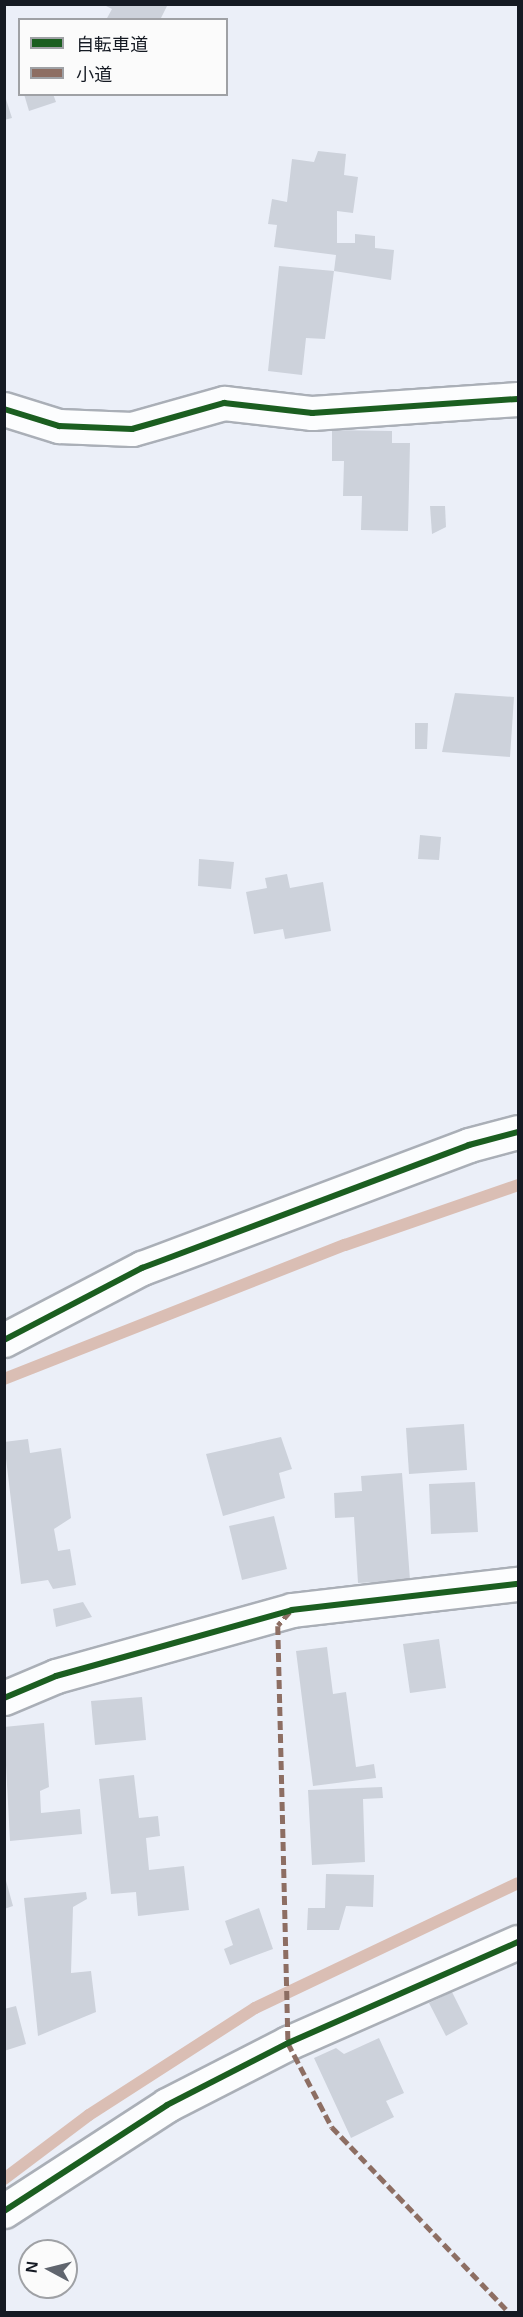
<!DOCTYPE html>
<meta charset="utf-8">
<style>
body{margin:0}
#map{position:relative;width:523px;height:2317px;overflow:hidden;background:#ebeff8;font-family:Helvetica,"Noto Sans JP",sans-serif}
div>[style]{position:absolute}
.stream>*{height:12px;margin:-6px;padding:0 6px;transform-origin:6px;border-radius:6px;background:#dabeb4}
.building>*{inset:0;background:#cdd2db}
.roads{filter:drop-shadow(2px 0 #aaafb7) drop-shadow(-2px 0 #aaafb7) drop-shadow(0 2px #aaafb7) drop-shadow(0 -2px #aaafb7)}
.minor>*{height:33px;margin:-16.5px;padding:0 16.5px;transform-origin:16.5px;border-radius:16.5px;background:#fcfdfe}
.quiet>*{height:4.5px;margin-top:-2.25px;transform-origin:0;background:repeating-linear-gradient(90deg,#8d6e63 0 9px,transparent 0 13.5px)}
.cycleway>*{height:6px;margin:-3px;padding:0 3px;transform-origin:3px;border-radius:3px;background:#1b5e20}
span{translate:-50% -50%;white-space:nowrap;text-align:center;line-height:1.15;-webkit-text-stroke:4.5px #fbfbfb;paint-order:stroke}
.frame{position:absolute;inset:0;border:6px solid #151a23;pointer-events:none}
.legend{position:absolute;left:18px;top:18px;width:210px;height:78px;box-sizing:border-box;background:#fbfbfb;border:2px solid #9fa1a5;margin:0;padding:8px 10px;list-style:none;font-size:18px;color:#151a23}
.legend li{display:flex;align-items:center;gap:12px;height:30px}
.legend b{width:30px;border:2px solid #9fa1a5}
.north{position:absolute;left:18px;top:2239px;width:60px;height:60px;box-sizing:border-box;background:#fbfbfb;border:2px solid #9fa1a5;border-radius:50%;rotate:277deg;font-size:16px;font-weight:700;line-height:24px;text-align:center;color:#151a23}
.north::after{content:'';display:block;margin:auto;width:21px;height:27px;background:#60656e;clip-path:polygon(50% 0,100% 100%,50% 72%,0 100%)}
</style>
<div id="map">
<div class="stream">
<i style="left:4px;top:1379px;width:366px;rotate:-21.5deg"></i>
<i style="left:345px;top:1245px;width:183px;rotate:-19.1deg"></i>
<i style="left:4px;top:2179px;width:106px;rotate:-37deg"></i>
<i style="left:89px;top:2115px;width:197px;rotate:-32.8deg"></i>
<i style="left:255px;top:2008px;width:291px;rotate:-25.4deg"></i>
</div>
<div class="building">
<i style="clip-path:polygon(102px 4px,168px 4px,160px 20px,106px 20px,112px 9px)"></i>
<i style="clip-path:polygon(4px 93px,12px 118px,4px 120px)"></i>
<i style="clip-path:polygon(24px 94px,53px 94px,56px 102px,29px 111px)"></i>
<i style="clip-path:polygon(318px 151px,346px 154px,344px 175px,358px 177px,353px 213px,337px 211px,337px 243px,355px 243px,355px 234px,375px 236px,375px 248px,394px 250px,391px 280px,334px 271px,336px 255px,274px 247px,277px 225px,268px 224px,272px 199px,287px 202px,292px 159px,314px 162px)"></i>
<i style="clip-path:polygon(279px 266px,334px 271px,325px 339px,306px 338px,302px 375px,268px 371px)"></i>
<i style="clip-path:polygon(332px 430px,392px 431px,392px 443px,410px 443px,408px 531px,361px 530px,362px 496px,343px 496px,344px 461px,332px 461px)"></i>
<i style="clip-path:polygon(430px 506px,445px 506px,446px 527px,432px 534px)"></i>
<i style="clip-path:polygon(455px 693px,514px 697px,510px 757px,442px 752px)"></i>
<i style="clip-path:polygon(415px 723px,428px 723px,427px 749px,415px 749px)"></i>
<i style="clip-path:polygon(420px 835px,441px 837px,439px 860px,418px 859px)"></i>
<i style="clip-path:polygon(199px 859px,234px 862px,231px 889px,198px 886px)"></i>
<i style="clip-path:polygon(287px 874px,290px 888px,323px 882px,331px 931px,285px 939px,283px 929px,254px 934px,246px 892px,267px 888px,265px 878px)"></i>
<i style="clip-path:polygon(464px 1424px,467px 1470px,409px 1474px,406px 1428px)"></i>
<i style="clip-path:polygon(281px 1437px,292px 1469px,279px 1473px,285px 1498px,223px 1516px,206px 1454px)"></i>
<i style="clip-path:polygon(28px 1439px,30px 1453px,61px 1448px,71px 1518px,54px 1529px,58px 1551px,70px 1549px,76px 1585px,53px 1589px,48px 1580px,21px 1584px,4px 1442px)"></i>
<i style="clip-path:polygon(402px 1473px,410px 1580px,358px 1583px,354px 1517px,335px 1518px,334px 1493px,362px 1491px,361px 1476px)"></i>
<i style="clip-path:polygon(475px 1482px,478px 1532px,431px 1534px,429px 1484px)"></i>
<i style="clip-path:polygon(274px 1516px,287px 1569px,242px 1580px,229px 1526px)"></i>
<i style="clip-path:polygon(83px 1602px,92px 1617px,56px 1627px,53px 1609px)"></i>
<i style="clip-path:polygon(439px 1639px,446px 1688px,410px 1693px,403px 1644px)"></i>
<i style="clip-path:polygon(327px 1647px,333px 1694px,346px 1692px,356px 1767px,374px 1764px,376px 1778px,313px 1786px,296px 1651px)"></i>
<i style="clip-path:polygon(142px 1697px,146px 1740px,95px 1745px,91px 1701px)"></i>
<i style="clip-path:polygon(44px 1723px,49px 1787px,40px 1791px,41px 1813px,80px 1809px,82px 1834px,10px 1841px,4px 1727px)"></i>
<i style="clip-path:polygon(134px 1775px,139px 1818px,158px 1816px,160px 1836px,146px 1838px,149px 1870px,184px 1866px,189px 1910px,138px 1916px,136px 1892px,111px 1894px,99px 1779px)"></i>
<i style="clip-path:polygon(382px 1787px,383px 1798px,363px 1799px,365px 1862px,312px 1865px,308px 1790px)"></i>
<i style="clip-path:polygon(326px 1874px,374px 1875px,373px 1907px,346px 1906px,339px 1930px,307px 1930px,308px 1908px,325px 1908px)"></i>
<i style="clip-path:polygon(5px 1877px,13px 1906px,4px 1909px,4px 1878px)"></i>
<i style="clip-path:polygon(86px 1892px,87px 1899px,73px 1907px,71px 1973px,91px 1971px,96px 2012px,38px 2036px,24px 1898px)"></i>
<i style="clip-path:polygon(259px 1908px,273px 1949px,230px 1965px,224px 1949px,233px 1945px,225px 1921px)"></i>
<i style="clip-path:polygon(452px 1992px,468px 2024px,446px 2036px,429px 2003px)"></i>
<i style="clip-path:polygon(16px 2006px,26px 2044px,4px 2051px,4px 2009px)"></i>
<i style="clip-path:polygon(379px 2038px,404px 2093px,386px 2101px,394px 2117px,351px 2138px,314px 2058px,336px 2048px,344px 2054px)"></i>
</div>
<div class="roads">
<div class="minor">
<i style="left:4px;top:409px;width:58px;rotate:17.2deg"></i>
<i style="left:59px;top:426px;width:73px;rotate:2.4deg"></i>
<i style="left:132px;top:429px;width:96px;rotate:-15.8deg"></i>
<i style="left:224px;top:403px;width:89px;rotate:6.5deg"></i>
<i style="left:312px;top:413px;width:206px;rotate:-3.9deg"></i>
<i style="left:4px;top:1340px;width:156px;rotate:-27.6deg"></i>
<i style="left:142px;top:1268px;width:349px;rotate:-20.6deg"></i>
<i style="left:469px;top:1145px;width:51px;rotate:-14.9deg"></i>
<i style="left:4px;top:1698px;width:56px;rotate:-22.9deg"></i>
<i style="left:56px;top:1676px;width:245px;rotate:-15.6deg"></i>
<i style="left:292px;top:1610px;width:227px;rotate:-6.6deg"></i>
<i style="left:4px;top:2211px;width:194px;rotate:-33deg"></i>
<i style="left:167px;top:2105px;width:136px;rotate:-27.1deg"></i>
<i style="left:288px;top:2043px;width:251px;rotate:-23.7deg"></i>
</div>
</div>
<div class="quiet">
<i style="left:290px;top:1612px;width:18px;rotate:131deg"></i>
<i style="left:278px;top:1626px;width:417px;rotate:88.6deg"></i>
<i style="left:288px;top:2043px;width:95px;rotate:62.4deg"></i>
<i style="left:332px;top:2127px;width:256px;rotate:46.3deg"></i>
</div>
<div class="cycleway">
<i style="left:4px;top:409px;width:58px;rotate:17.2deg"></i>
<i style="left:59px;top:426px;width:73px;rotate:2.4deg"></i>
<i style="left:132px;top:429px;width:96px;rotate:-15.8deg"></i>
<i style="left:224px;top:403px;width:89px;rotate:6.5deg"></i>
<i style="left:312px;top:413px;width:206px;rotate:-3.9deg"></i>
<i style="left:4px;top:1340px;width:156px;rotate:-27.6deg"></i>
<i style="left:142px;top:1268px;width:349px;rotate:-20.6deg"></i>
<i style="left:469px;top:1145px;width:51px;rotate:-14.9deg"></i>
<i style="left:4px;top:1698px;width:56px;rotate:-22.9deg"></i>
<i style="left:56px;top:1676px;width:245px;rotate:-15.6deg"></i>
<i style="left:292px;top:1610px;width:227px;rotate:-6.6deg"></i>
<i style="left:4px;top:2211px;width:194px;rotate:-33deg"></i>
<i style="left:167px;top:2105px;width:136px;rotate:-27.1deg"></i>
<i style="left:288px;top:2043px;width:251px;rotate:-23.7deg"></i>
</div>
<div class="frame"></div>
<ul class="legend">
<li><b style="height:8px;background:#1b5e20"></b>自転車道</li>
<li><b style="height:8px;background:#8d6e63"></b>小道</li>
</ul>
<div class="north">N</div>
</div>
